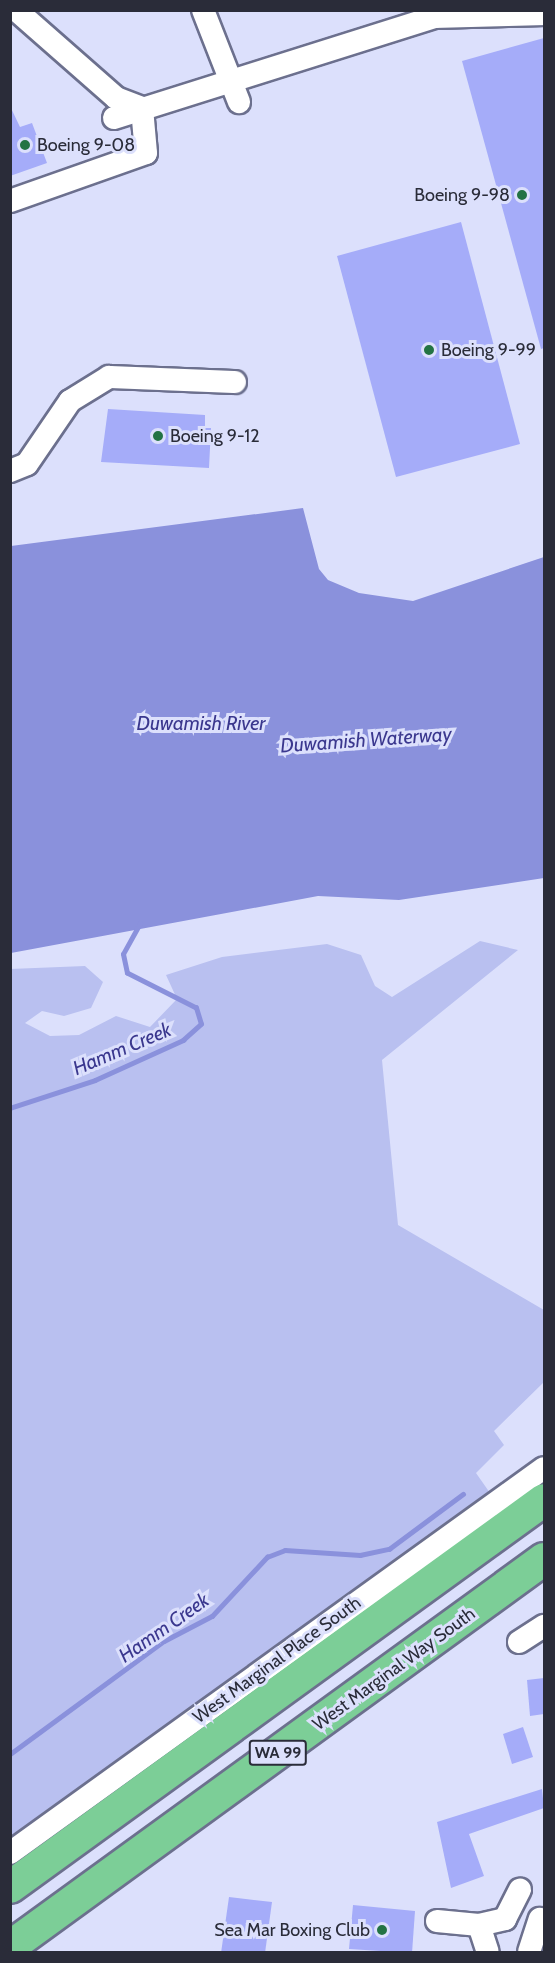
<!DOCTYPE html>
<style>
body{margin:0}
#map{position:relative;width:555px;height:1963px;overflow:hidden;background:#dce0fc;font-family:Cabin,sans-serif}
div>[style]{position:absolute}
.green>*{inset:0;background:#b9c0f0}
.water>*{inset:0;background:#8a91dc}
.stream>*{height:4.5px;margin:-2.25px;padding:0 2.25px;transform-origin:2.25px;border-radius:2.25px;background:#8a91dc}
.building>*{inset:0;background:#a5acf9}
.roads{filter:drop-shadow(2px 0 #6c708e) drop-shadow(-2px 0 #6c708e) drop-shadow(0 2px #6c708e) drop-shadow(0 -2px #6c708e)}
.minor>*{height:22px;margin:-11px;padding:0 11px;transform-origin:11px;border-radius:11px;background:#fff}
.highway>*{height:32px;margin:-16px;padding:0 16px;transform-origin:16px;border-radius:16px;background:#7cce97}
.dots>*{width:16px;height:16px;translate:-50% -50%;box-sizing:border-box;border:3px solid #dce0fc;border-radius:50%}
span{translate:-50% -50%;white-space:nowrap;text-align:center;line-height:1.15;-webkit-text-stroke:6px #dce0fc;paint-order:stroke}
.shield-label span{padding:2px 4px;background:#dce0fc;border:2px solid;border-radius:4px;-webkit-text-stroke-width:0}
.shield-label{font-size:16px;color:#2a2c39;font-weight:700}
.poi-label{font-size:18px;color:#2a2c39}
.left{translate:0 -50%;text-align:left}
.right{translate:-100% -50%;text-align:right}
.street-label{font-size:18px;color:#2a2c39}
.water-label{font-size:20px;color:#3a378e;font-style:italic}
.frame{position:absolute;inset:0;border:12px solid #2a2c39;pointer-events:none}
</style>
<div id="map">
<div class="green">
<i style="clip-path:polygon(480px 941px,518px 950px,382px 1060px,398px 1225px,544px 1310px,544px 1382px,494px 1431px,504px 1445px,476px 1473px,490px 1493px,11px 1838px,10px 969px,85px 966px,103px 982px,91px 1008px,64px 1016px,42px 1011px,25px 1023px,50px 1036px,79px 1035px,116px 1016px,150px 1027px,177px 999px,166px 975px,222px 957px,327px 944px,361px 955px,375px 986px,392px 997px)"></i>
</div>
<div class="water">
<i style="clip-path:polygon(303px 508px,319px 569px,328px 580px,359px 593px,413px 601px,544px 557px,544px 878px,399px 900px,318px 896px,11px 953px,11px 546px)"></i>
</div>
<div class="stream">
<i style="left:10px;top:1108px;width:89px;rotate:-18.2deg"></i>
<i style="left:95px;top:1080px;width:97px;rotate:-24.4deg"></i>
<i style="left:183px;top:1040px;width:24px;rotate:-42deg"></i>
<i style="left:201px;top:1024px;width:17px;rotate:-107deg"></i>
<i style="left:196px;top:1008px;width:77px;rotate:-153.1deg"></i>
<i style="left:127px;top:973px;width:19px;rotate:-102deg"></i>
<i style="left:123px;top:954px;width:35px;rotate:-61deg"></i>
<i style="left:10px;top:1754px;width:191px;rotate:-36.3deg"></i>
<i style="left:164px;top:1641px;width:54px;rotate:-27.5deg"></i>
<i style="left:212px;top:1616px;width:81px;rotate:-47deg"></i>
<i style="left:267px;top:1557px;width:19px;rotate:-21deg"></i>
<i style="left:285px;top:1550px;width:75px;rotate:3.8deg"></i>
<i style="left:360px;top:1555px;width:30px;rotate:-12deg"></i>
<i style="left:389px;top:1549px;width:92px;rotate:-36.6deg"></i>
</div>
<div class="building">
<i style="clip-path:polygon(544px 38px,544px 348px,541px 349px,462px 61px)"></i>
<i style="clip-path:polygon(10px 106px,20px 127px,32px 123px,47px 163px,10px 176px)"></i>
<i style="clip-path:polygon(461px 222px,520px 444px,396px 477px,337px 256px)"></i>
<i style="clip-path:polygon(108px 409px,205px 415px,205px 428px,211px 428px,209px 468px,101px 462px)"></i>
<i style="clip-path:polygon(544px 1678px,544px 1714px,530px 1716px,527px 1680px)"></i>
<i style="clip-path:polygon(523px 1727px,533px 1757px,512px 1764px,503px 1734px)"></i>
<i style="clip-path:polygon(542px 1789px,544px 1808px,469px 1834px,484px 1876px,451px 1888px,437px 1822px)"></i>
<i style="clip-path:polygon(229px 1897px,272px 1902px,265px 1953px,221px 1953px)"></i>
<i style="clip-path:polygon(353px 1905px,415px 1911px,412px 1953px,349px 1949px)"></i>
</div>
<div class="roads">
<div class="minor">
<i style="left:16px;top:10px;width:133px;rotate:41.3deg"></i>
<i style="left:116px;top:98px;width:28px;rotate:21deg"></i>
<i style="left:203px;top:10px;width:99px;rotate:68.6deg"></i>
<i style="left:114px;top:118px;width:337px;rotate:-17.5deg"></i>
<i style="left:435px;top:17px;width:109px;rotate:-1.6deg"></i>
<i style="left:10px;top:201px;width:144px;rotate:-19.4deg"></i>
<i style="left:146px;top:153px;width:45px;rotate:-95.1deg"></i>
<i style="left:10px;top:471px;width:18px;rotate:-22deg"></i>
<i style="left:27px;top:464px;width:76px;rotate:-55.7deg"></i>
<i style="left:70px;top:401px;width:46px;rotate:-31.6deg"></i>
<i style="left:109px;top:377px;width:126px;rotate:2.3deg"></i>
<i style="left:519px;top:1642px;width:30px;rotate:-33deg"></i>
<i style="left:10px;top:1853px;width:658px;rotate:-35.79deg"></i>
<i style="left:437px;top:1921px;width:42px;rotate:5.4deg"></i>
<i style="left:479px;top:1925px;width:28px;rotate:72deg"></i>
<i style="left:479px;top:1925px;width:27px;rotate:-13deg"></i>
<i style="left:505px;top:1919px;width:33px;rotate:-63deg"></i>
<i style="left:529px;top:1952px;width:35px;rotate:-72deg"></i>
</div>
<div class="highway">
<i style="left:10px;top:1887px;width:659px;rotate:-35.93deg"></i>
<i style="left:10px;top:1947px;width:660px;rotate:-36deg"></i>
</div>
</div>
<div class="dots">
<i style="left:25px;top:145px;background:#237344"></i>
<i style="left:522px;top:195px;background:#237344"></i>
<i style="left:429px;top:350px;background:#237344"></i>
<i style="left:158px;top:436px;background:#237344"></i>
<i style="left:382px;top:1930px;background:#237344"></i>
</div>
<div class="shield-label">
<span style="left:278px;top:1753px">WA 99</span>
</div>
<div class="poi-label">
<span class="left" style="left:37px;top:145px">Boeing 9-08</span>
<span class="right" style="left:510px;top:195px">Boeing 9-98</span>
<span class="left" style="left:441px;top:350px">Boeing 9-99</span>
<span class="left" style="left:170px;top:436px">Boeing 9-12</span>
<span class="right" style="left:370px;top:1930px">Sea Mar Boxing Club</span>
</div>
<div class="street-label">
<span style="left:277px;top:1660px;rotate:-36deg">West Marginal Place South</span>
<span style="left:394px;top:1669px;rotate:-36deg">West Marginal Way South</span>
</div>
<div class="water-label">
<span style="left:201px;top:723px">Duwamish River</span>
<span style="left:366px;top:740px;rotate:-4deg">Duwamish Waterway</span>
<span style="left:122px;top:1049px;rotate:-23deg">Hamm Creek</span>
<span style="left:164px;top:1628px;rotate:-35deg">Hamm Creek</span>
</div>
<div class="frame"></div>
</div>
